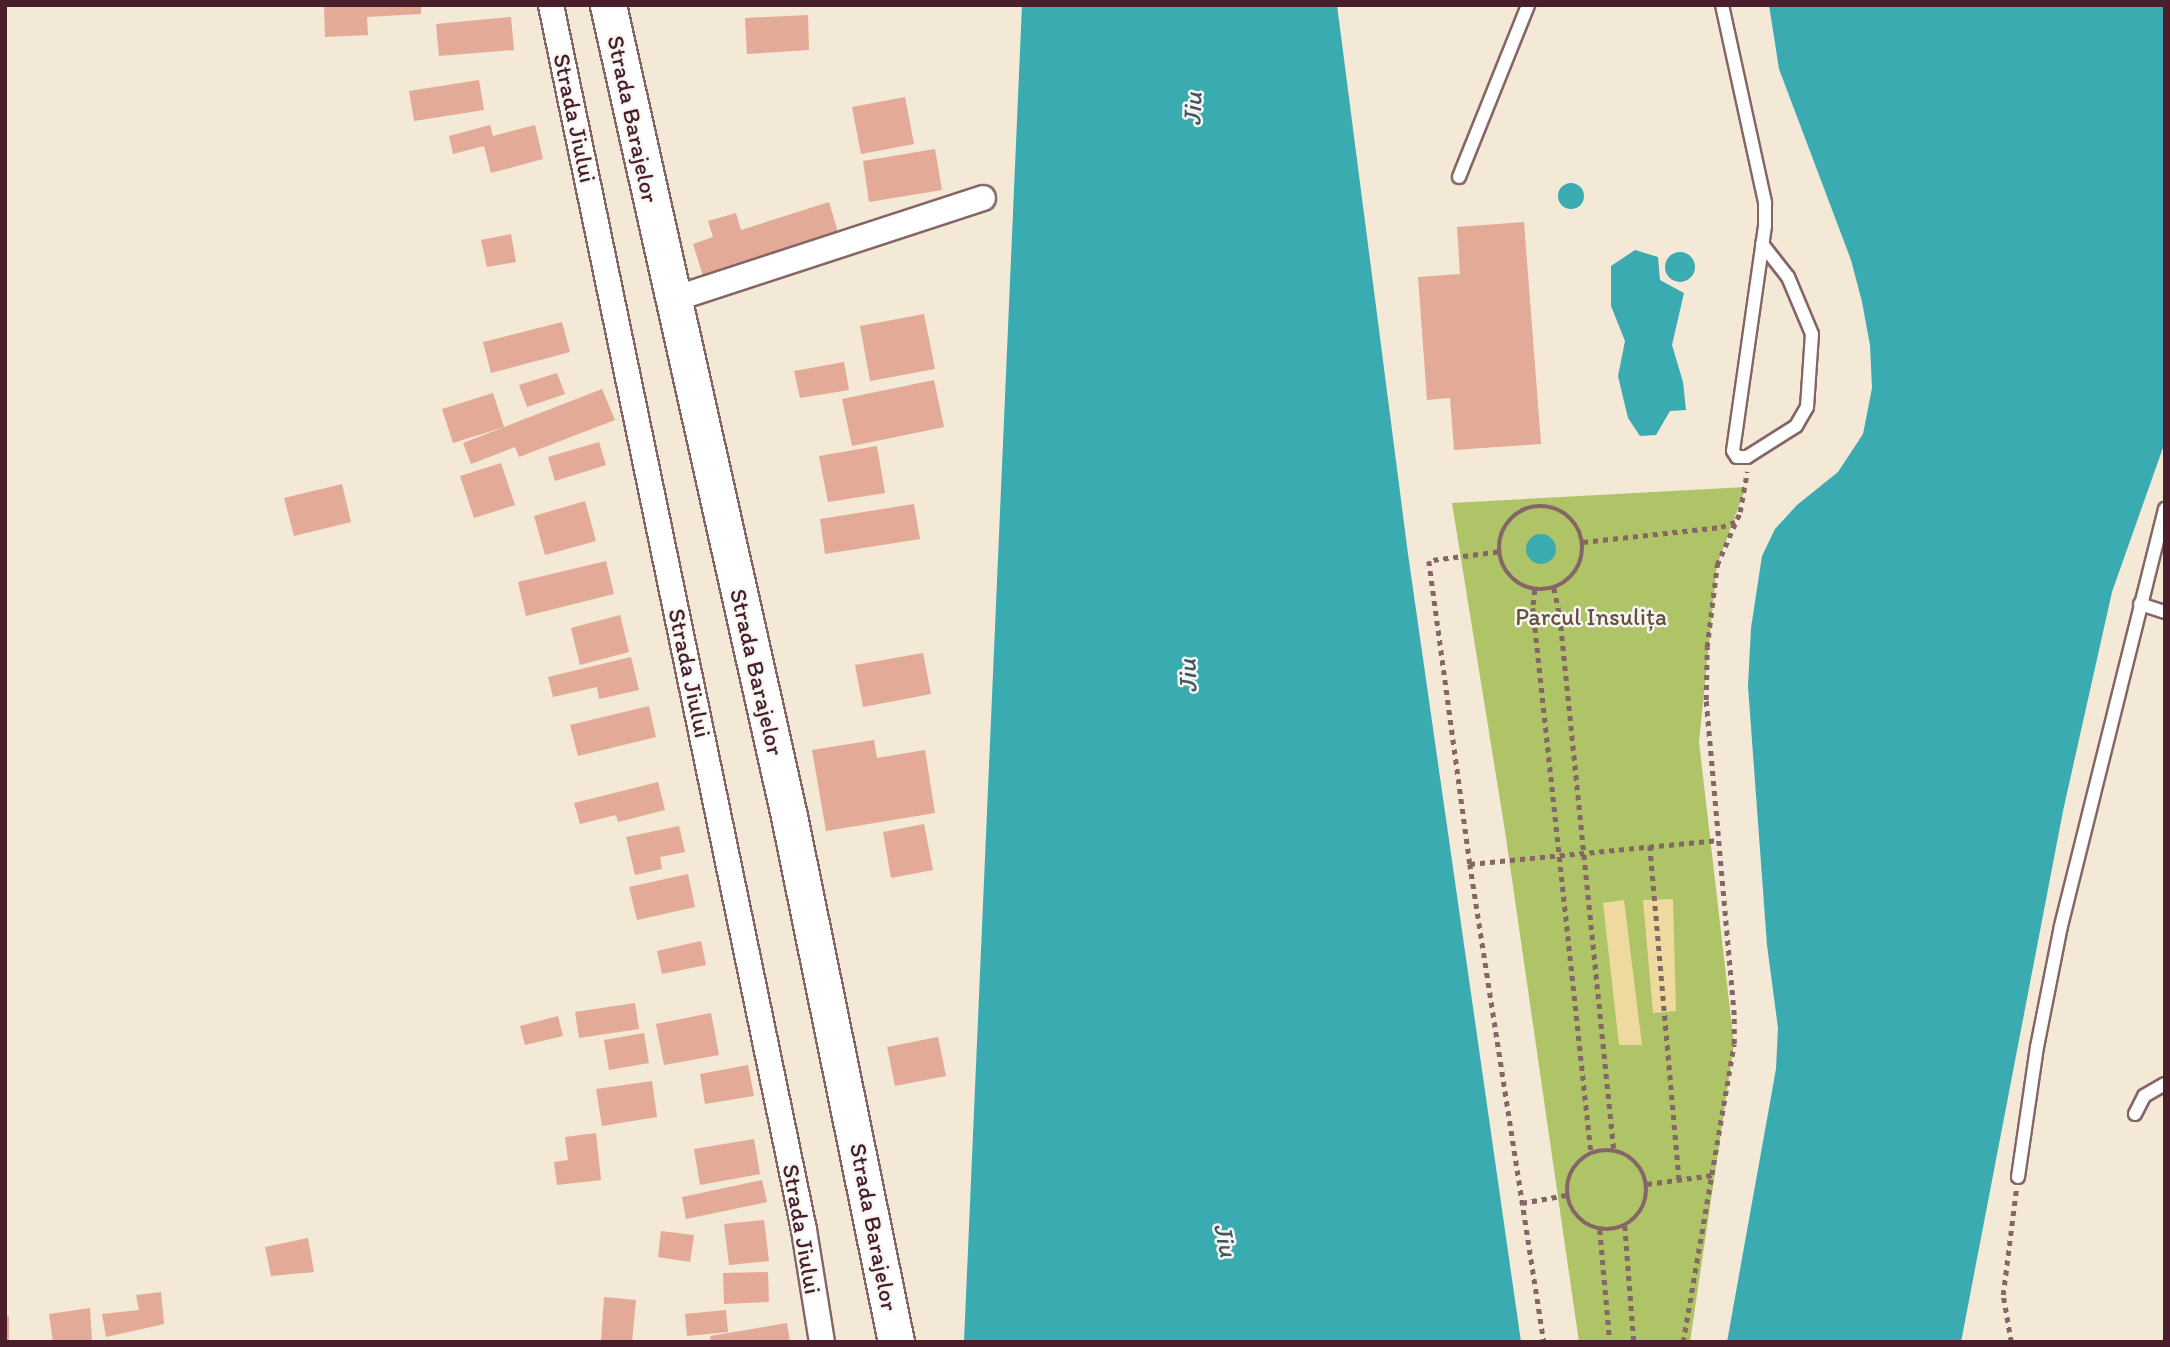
<!DOCTYPE html>
<meta charset="utf-8">
<style>
body{margin:0}
#map{position:relative;width:2170px;height:1347px;overflow:hidden;background:#f4e8d6;font-family:Itim,sans-serif}
div>[style]{position:absolute}
.green>*{inset:0;background:#afc367}
.sand>*{inset:0;background:#eeda9e}
.water>*{inset:0;background:#39abb1}
.round{border-radius:50%}
.building>*{inset:0;background:#e2aa97}
.path>*{height:4.5px;margin-top:-2.25px;transform-origin:0;background:repeating-linear-gradient(90deg,#866567 0 5px,transparent 0 10px)}
.path>.ring{margin:-2.25px;padding:0;box-sizing:content-box;background:none;border:4.5px solid #866567;border-radius:50%}
.roads{filter:drop-shadow(2px 0 #866567) drop-shadow(-2px 0 #866567) drop-shadow(0 2px #866567) drop-shadow(0 -2px #866567)}
.lane>*{height:12px;margin:-6px;padding:0 6px;transform-origin:6px;border-radius:6px;background:#fff}
.street>*{height:24px;margin:-12px;padding:0 12px;transform-origin:12px;border-radius:12px;background:#fff}
.secondary>*{height:35px;margin:-17.5px;padding:0 17.5px;transform-origin:17.5px;border-radius:17.5px;background:#fff}
span{translate:-50% -50%;white-space:nowrap;text-align:center;line-height:1.15;-webkit-text-stroke:5px #f6f6f2;paint-order:stroke}
.street-label{font-size:24px;color:#4a1f2b}
.park-label{font-size:24px;color:#68503d}
.water-label{font-size:26px;color:#435761;font-style:italic}
.frame{position:absolute;inset:0;border:7px solid #4a1f2b;pointer-events:none}
</style>
<div id="map">
<div class="green">
<i style="clip-path:polygon(1746px 487px,1717px 565px,1699px 742px,1734px 1044px,1690px 1342px,1579px 1342px,1505px 831px,1452px 503px)"></i>
</div>
<div class="sand">
<i style="clip-path:polygon(1673px 899px,1676px 1011px,1653px 1013px,1643px 900px)"></i>
<i style="clip-path:polygon(1624px 900px,1642px 1045px,1619px 1045px,1603px 903px)"></i>
</div>
<div class="water">
<i style="clip-path:polygon(1022px 5px,1337px 5px,1408px 554px,1521px 1342px,964px 1342px)"></i>
<i style="clip-path:polygon(1769px 5px,2165px 5px,2165px 442px,2112px 592px,2063px 811px,1961px 1342px,1727px 1342px,1776px 1069px,1778px 1028px,1767px 945px,1748px 686px,1751px 628px,1762px 556px,1775px 529px,1797px 505px,1838px 472px,1863px 434px,1872px 388px,1870px 345px,1862px 302px,1851px 260px,1779px 69px)"></i>
<i class="round" style="left:1558px;top:183px;width:26px;height:26px"></i>
<i style="clip-path:polygon(1635px 250px,1658px 257px,1660px 280px,1684px 293px,1672px 345px,1683px 382px,1686px 410px,1670px 411px,1656px 435px,1640px 436px,1628px 418px,1618px 376px,1625px 341px,1611px 306px,1611px 266px)"></i>
<i class="round" style="left:1665px;top:252px;width:30px;height:30px"></i>
<i class="round" style="left:1526px;top:534px;width:30px;height:30px"></i>
</div>
<div class="building">
<i style="clip-path:polygon(324px 5px,421px 5px,421px 14px,367px 17px,368px 35px,325px 37px)"></i>
<i style="clip-path:polygon(808px 15px,809px 50px,747px 54px,745px 18px)"></i>
<i style="clip-path:polygon(511px 17px,514px 50px,439px 56px,436px 24px)"></i>
<i style="clip-path:polygon(479px 80px,484px 110px,414px 121px,409px 91px)"></i>
<i style="clip-path:polygon(905px 97px,914px 144px,861px 154px,852px 107px)"></i>
<i style="clip-path:polygon(490px 125px,493px 136px,535px 125px,543px 159px,491px 173px,484px 146px,453px 154px,449px 136px)"></i>
<i style="clip-path:polygon(935px 149px,942px 190px,869px 202px,863px 161px)"></i>
<i style="clip-path:polygon(829px 202px,840px 239px,705px 282px,693px 244px,713px 237px,708px 221px,736px 213px,741px 230px)"></i>
<i style="clip-path:polygon(1524px 222px,1541px 444px,1454px 450px,1450px 398px,1427px 400px,1418px 277px,1460px 274px,1457px 227px)"></i>
<i style="clip-path:polygon(511px 234px,516px 262px,487px 267px,481px 240px)"></i>
<i style="clip-path:polygon(924px 314px,935px 369px,870px 381px,860px 326px)"></i>
<i style="clip-path:polygon(562px 322px,570px 352px,491px 373px,483px 342px)"></i>
<i style="clip-path:polygon(844px 362px,849px 390px,800px 398px,794px 371px)"></i>
<i style="clip-path:polygon(557px 373px,565px 394px,527px 407px,519px 385px)"></i>
<i style="clip-path:polygon(934px 380px,944px 427px,852px 446px,842px 399px)"></i>
<i style="clip-path:polygon(602px 389px,615px 420px,519px 457px,515px 447px,471px 464px,463px 443px)"></i>
<i style="clip-path:polygon(493px 393px,504px 427px,453px 443px,442px 409px)"></i>
<i style="clip-path:polygon(599px 442px,606px 465px,555px 481px,548px 457px)"></i>
<i style="clip-path:polygon(877px 446px,885px 493px,828px 502px,819px 456px)"></i>
<i style="clip-path:polygon(501px 463px,515px 505px,474px 518px,460px 476px)"></i>
<i style="clip-path:polygon(342px 484px,351px 522px,294px 536px,284px 498px)"></i>
<i style="clip-path:polygon(585px 501px,596px 541px,545px 555px,534px 516px)"></i>
<i style="clip-path:polygon(914px 504px,920px 539px,825px 554px,820px 519px)"></i>
<i style="clip-path:polygon(606px 561px,614px 594px,526px 616px,518px 582px)"></i>
<i style="clip-path:polygon(620px 615px,629px 652px,580px 665px,571px 628px)"></i>
<i style="clip-path:polygon(923px 653px,931px 694px,863px 707px,855px 665px)"></i>
<i style="clip-path:polygon(631px 657px,639px 690px,599px 699px,597px 687px,553px 697px,548px 677px)"></i>
<i style="clip-path:polygon(649px 706px,656px 737px,578px 756px,570px 725px)"></i>
<i style="clip-path:polygon(874px 740px,877px 758px,925px 750px,935px 813px,826px 831px,812px 750px)"></i>
<i style="clip-path:polygon(658px 782px,665px 810px,618px 822px,616px 815px,580px 824px,574px 803px)"></i>
<i style="clip-path:polygon(924px 824px,933px 870px,891px 878px,883px 832px)"></i>
<i style="clip-path:polygon(679px 826px,685px 852px,660px 857px,662px 869px,635px 875px,626px 837px)"></i>
<i style="clip-path:polygon(688px 874px,695px 907px,637px 920px,629px 887px)"></i>
<i style="clip-path:polygon(701px 941px,706px 965px,662px 974px,657px 951px)"></i>
<i style="clip-path:polygon(635px 1003px,639px 1029px,579px 1038px,575px 1012px)"></i>
<i style="clip-path:polygon(711px 1013px,719px 1055px,664px 1065px,656px 1024px)"></i>
<i style="clip-path:polygon(558px 1016px,563px 1036px,525px 1045px,520px 1026px)"></i>
<i style="clip-path:polygon(644px 1033px,649px 1063px,609px 1070px,604px 1040px)"></i>
<i style="clip-path:polygon(938px 1037px,946px 1076px,895px 1086px,887px 1047px)"></i>
<i style="clip-path:polygon(748px 1065px,754px 1096px,705px 1104px,700px 1074px)"></i>
<i style="clip-path:polygon(652px 1081px,657px 1117px,602px 1126px,596px 1089px)"></i>
<i style="clip-path:polygon(596px 1133px,601px 1180px,557px 1185px,554px 1162px,568px 1160px,565px 1137px)"></i>
<i style="clip-path:polygon(754px 1139px,760px 1174px,700px 1185px,694px 1149px)"></i>
<i style="clip-path:polygon(762px 1180px,767px 1202px,686px 1219px,682px 1197px)"></i>
<i style="clip-path:polygon(764px 1220px,769px 1261px,729px 1265px,724px 1224px)"></i>
<i style="clip-path:polygon(661px 1231px,694px 1235px,690px 1262px,658px 1257px)"></i>
<i style="clip-path:polygon(308px 1238px,314px 1272px,271px 1276px,265px 1247px)"></i>
<i style="clip-path:polygon(768px 1272px,769px 1302px,724px 1304px,723px 1273px)"></i>
<i style="clip-path:polygon(161px 1292px,164px 1324px,106px 1337px,102px 1314px,139px 1310px,136px 1295px)"></i>
<i style="clip-path:polygon(604px 1297px,636px 1300px,632px 1342px,601px 1341px)"></i>
<i style="clip-path:polygon(90px 1308px,92px 1342px,53px 1342px,49px 1314px)"></i>
<i style="clip-path:polygon(726px 1310px,728px 1332px,687px 1336px,685px 1314px)"></i>
<i style="clip-path:polygon(5px 1316px,9px 1316px,9px 1342px,5px 1342px)"></i>
<i style="clip-path:polygon(787px 1323px,790px 1342px,711px 1342px,710px 1336px)"></i>
</div>
<div class="path">
<i class="ring" style="left:1499px;top:506px;width:79.5px;height:79.5px"></i>
<i style="left:1583px;top:542px;width:139px;rotate:-6.2deg"></i>
<i style="left:1721px;top:527px;width:15px;rotate:-20deg"></i>
<i style="left:1498px;top:552px;width:70px;rotate:172.6deg"></i>
<i style="left:1429px;top:561px;width:306px;rotate:82.3deg"></i>
<i style="left:1470px;top:864px;width:484px;rotate:81.2deg"></i>
<i style="left:1554px;top:588px;width:29px;rotate:78deg"></i>
<i style="left:1560px;top:616px;width:537px;rotate:84.23deg"></i>
<i style="left:1535px;top:590px;width:18px;rotate:96deg"></i>
<i style="left:1533px;top:608px;width:547px;rotate:83.91deg"></i>
<i style="left:1650px;top:846px;width:335px;rotate:85deg"></i>
<i style="left:1470px;top:864px;width:248px;rotate:-5.5deg"></i>
<i class="ring" style="left:1567px;top:1150px;width:75.5px;height:75.5px"></i>
<i style="left:1647px;top:1184px;width:67px;rotate:-7.8deg"></i>
<i style="left:1522px;top:1203px;width:45px;rotate:-10.3deg"></i>
<i style="left:1625px;top:1226px;width:116px;rotate:85.6deg"></i>
<i style="left:1600px;top:1230px;width:112px;rotate:84.9deg"></i>
<i style="left:1683px;top:1342px;width:302px;rotate:-80.3deg"></i>
<i style="left:1734px;top:1044px;width:29px;rotate:-90deg"></i>
<i style="left:1734px;top:1015px;width:316px;rotate:-95.1deg"></i>
<i style="left:1706px;top:700px;width:53px;rotate:-88.9deg"></i>
<i style="left:1707px;top:647px;width:83px;rotate:-83deg"></i>
<i style="left:1717px;top:565px;width:58px;rotate:-66.5deg"></i>
<i style="left:1740px;top:512px;width:41px;rotate:-80.1deg"></i>
<i style="left:2011px;top:1342px;width:48px;rotate:-99.7deg"></i>
<i style="left:2003px;top:1295px;width:106px;rotate:-82.9deg"></i>
</div>
<div class="roads">
<div class="lane">
<i style="left:1722px;top:5px;width:203px;rotate:77.7deg"></i>
<i style="left:1765px;top:203px;width:23px;rotate:90deg"></i>
<i style="left:1765px;top:226px;width:227px;rotate:98.1deg"></i>
<i style="left:1733px;top:451px;width:7px;rotate:56deg"></i>
<i style="left:1737px;top:457px;width:10px"></i>
<i style="left:1747px;top:457px;width:58px;rotate:-32.3deg"></i>
<i style="left:1796px;top:426px;width:22px;rotate:-60deg"></i>
<i style="left:1807px;top:407px;width:73px;rotate:-86.1deg"></i>
<i style="left:1812px;top:334px;width:62px;rotate:-112.8deg"></i>
<i style="left:1788px;top:277px;width:42px;rotate:-128.2deg"></i>
<i style="left:1459px;top:177px;width:185px;rotate:-68.1deg"></i>
<i style="left:2140px;top:604px;width:26px;rotate:18deg"></i>
<i style="left:2135px;top:1114px;width:20px;rotate:-63deg"></i>
<i style="left:2144px;top:1096px;width:24px;rotate:-30deg"></i>
<i style="left:2018px;top:1177px;width:131px;rotate:-81.7deg"></i>
<i style="left:2037px;top:1047px;width:123px;rotate:-78.8deg"></i>
<i style="left:2061px;top:926px;width:430px;rotate:-76deg"></i>
</div>
<div class="street">
<i style="left:551px;top:5px;width:1251px;rotate:78.33deg"></i>
<i style="left:804px;top:1230px;width:113px;rotate:80.9deg"></i>
<i style="left:674px;top:299px;width:325px;rotate:-18.1deg"></i>
</div>
<div class="secondary">
<i style="left:608px;top:5px;width:831px;rotate:77.42deg"></i>
<i style="left:789px;top:816px;width:537px;rotate:78.5deg"></i>
</div>
</div>
<div class="street-label">
<span style="left:575px;top:118px;rotate:78deg">Strada Jiului</span>
<span style="left:633px;top:119px;rotate:78deg">Strada Barajelor</span>
<span style="left:757px;top:672px;rotate:77deg">Strada Barajelor</span>
<span style="left:690px;top:673px;rotate:78deg">Strada Jiului</span>
<span style="left:874px;top:1227px;rotate:79deg">Strada Barajelor</span>
<span style="left:802px;top:1229px;rotate:80deg">Strada Jiului</span>
</div>
<div class="park-label">
<span style="left:1591px;top:617px">Parcul Insulița</span>
</div>
<div class="water-label">
<span style="left:1193px;top:109px;rotate:-88deg">Jiu</span>
<span style="left:1188px;top:676px;rotate:-92deg">Jiu</span>
<span style="left:1225px;top:1240px;rotate:78deg">Jiu</span>
</div>
<div class="frame"></div>
</div>
